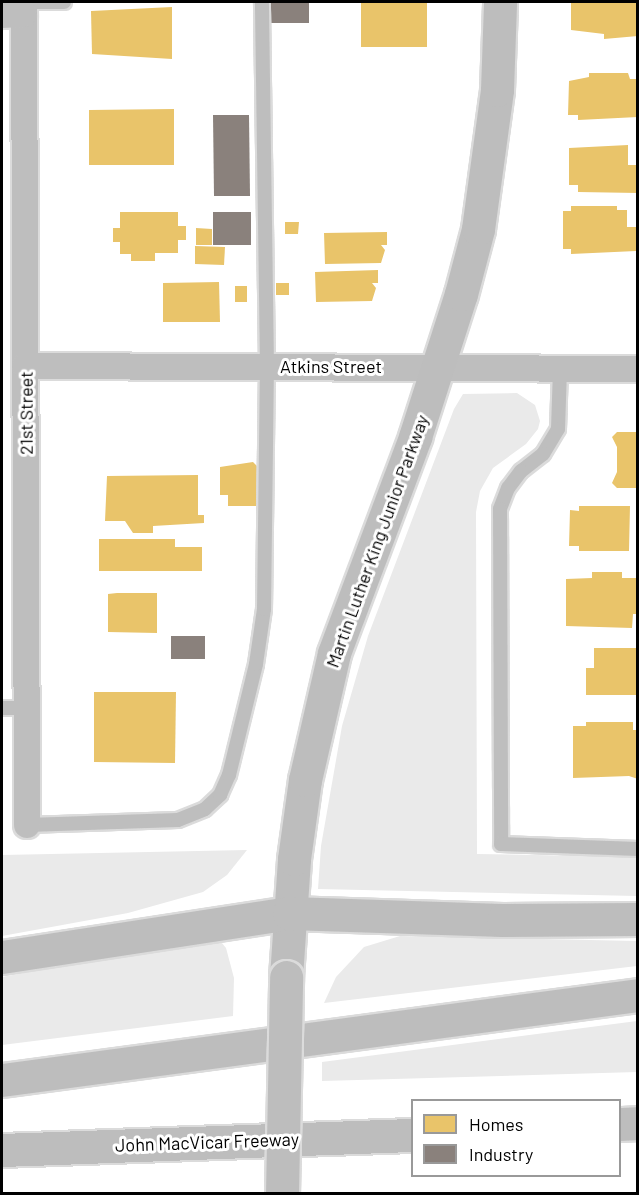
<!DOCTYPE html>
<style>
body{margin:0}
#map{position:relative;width:639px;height:1195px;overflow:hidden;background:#fff;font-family:Barlow,sans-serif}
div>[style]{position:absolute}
.green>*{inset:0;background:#eaeaea}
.homes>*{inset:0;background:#e9c46a}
.industry>*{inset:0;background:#8a817c}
.roads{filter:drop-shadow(2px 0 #dbdbdb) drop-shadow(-2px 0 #dbdbdb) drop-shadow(0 2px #dbdbdb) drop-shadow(0 -2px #dbdbdb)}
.service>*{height:14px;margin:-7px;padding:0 7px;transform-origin:7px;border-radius:7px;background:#bebebe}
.minor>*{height:26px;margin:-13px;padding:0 13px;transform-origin:13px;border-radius:13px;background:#bebebe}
.primary>*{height:33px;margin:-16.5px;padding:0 16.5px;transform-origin:16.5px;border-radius:16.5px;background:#bdbdbd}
.motorway>*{height:33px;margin:-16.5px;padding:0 16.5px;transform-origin:16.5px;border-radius:16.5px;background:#bdbdbd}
.bridges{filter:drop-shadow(2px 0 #dbdbdb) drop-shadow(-2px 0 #dbdbdb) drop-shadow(0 2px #dbdbdb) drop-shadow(0 -2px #dbdbdb)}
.primary-bridge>*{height:33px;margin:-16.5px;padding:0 16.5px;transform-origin:16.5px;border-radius:16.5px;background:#bdbdbd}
span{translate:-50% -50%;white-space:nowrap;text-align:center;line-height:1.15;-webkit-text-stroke:6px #fff;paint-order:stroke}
.street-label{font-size:18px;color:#000}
.frame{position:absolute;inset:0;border:3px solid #000;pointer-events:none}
.legend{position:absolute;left:411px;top:1099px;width:210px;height:78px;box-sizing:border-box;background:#fff;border:2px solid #999;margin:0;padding:8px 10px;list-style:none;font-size:18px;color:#000}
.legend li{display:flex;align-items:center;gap:12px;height:30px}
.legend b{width:30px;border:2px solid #999}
</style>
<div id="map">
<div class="green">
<i style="clip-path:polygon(517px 393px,535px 405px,540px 421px,538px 429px,526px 444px,493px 468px,480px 491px,476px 512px,477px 854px,637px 857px,637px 896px,318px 889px,321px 846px,342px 726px,368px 636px,454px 409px,463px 394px)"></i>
<i style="clip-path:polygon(247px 850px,227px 875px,203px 892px,128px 913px,2px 936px,2px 855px)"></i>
<i style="clip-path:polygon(400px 936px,637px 941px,637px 966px,324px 1003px,336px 977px,364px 947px)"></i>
<i style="clip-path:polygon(217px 937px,226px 948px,234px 978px,233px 1016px,2px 1045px,2px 977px)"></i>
<i style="clip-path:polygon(637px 1021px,637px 1072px,322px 1081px,322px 1062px)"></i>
</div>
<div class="homes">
<i style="clip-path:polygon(361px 2px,427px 2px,427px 47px,361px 47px)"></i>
<i style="clip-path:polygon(571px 2px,638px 2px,638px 36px,604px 39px,604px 34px,571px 30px)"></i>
<i style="clip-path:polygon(172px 7px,172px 59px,92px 54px,91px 11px)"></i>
<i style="clip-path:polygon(589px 73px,628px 73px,630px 79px,638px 79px,638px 117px,578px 120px,578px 115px,568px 115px,569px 81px,589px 77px)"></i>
<i style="clip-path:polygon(174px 109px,174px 165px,89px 165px,89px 110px)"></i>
<i style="clip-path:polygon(628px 145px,628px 165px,638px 165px,638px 193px,578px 192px,578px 185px,569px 185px,569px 148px)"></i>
<i style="clip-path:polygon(571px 206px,617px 206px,617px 210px,627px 210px,627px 227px,636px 227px,636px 251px,571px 254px,571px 249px,563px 249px,563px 211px,571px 211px)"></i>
<i style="clip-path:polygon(120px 212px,178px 212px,178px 226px,186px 226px,186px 240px,178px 240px,178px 253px,155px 253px,155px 261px,131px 261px,131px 254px,120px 254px,120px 242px,113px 242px,113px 228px,120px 228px)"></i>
<i style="clip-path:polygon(285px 222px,299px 222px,298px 234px,285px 234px)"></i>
<i style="clip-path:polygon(196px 228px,212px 229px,212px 245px,196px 245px)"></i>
<i style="clip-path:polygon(387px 232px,387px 245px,381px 245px,385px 250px,381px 263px,325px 264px,324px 233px)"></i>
<i style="clip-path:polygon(195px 246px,225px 247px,224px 265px,195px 264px)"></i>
<i style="clip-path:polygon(378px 270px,378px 283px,372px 283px,376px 288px,372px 301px,316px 302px,315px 272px)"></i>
<i style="clip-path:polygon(219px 282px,220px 322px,163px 322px,163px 283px)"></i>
<i style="clip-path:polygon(276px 283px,289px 283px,289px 295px,276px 295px)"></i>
<i style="clip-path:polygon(235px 286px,247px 286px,247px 302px,235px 302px)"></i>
<i style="clip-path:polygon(617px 432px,638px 432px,638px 488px,617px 488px,612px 483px,617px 472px,617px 447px,612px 437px)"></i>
<i style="clip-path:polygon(253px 462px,257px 466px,257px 506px,228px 506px,228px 495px,220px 495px,220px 467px)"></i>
<i style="clip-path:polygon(198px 475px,198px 515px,204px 515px,204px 523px,153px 526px,153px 533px,133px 533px,125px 521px,105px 521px,107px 476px)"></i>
<i style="clip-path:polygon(579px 506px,630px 506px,629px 551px,579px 551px,579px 546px,569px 546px,570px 510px,579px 511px)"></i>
<i style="clip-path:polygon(99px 539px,175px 539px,175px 547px,202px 547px,202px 571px,99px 571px)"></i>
<i style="clip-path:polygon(592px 572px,622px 572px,622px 578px,638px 578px,638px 614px,633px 614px,632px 628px,566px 626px,566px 579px,592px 578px)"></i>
<i style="clip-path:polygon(117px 593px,157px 593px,157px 633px,108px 632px,108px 594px)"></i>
<i style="clip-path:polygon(594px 648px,638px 648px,638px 695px,586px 695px,586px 668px,594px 668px)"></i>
<i style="clip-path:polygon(94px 692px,176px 692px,175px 763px,94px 762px)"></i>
<i style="clip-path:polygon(586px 722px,633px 722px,633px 730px,638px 730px,638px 779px,629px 776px,573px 778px,573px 726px,586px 726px)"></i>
</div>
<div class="industry">
<i style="clip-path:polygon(269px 2px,309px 2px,309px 23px,269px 23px)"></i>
<i style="clip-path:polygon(213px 115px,249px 115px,250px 196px,214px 196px)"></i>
<i style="clip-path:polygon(213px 212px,251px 212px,251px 245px,213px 245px)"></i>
<i style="clip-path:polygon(171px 636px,205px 636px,205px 659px,171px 659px)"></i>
</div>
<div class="roads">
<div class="service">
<i style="left:24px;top:2px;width:40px"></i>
<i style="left:560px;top:369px;width:60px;rotate:91.9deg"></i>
<i style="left:558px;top:429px;width:29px;rotate:121deg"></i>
<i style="left:543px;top:454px;width:28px;rotate:142deg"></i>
<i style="left:521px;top:471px;width:21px;rotate:127deg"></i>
<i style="left:508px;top:488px;width:22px;rotate:111deg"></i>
<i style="left:500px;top:509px;width:335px;rotate:89.8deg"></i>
<i style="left:501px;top:844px;width:137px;rotate:2.1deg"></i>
<i style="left:2px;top:708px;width:26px"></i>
<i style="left:27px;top:825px;width:151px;rotate:-1.9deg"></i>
<i style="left:178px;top:820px;width:29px;rotate:-22deg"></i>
<i style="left:205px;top:809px;width:21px;rotate:-43deg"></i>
<i style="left:220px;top:795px;width:22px;rotate:-66deg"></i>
<i style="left:229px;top:775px;width:114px;rotate:-76.3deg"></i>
<i style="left:256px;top:664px;width:56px;rotate:-81.7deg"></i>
<i style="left:264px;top:609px;width:243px;rotate:-89.3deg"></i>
<i style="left:267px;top:366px;width:364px;rotate:-90.8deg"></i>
</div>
<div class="minor">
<i style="left:24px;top:2px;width:823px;rotate:89.79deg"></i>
<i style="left:2px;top:15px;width:22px;rotate:-3deg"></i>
<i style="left:25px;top:366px;width:613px;rotate:0.28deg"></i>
</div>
<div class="primary">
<i style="left:286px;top:977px;width:118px;rotate:-86.1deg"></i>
<i style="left:294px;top:859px;width:80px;rotate:-82.1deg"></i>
<i style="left:305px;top:780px;width:130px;rotate:-77.1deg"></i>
<i style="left:334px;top:653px;width:231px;rotate:-69.4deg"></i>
<i style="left:415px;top:437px;width:150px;rotate:-72.2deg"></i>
<i style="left:461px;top:294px;width:67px;rotate:-75.3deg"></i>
<i style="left:478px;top:229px;width:140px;rotate:-82.2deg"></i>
<i style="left:497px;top:90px;width:88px;rotate:-88deg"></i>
</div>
<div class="motorway">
<i style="left:2px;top:957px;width:290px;rotate:-8.7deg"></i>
<i style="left:289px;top:913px;width:214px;rotate:1.9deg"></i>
<i style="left:503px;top:920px;width:135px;rotate:-0.4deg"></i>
<i style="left:2px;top:1080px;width:642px;rotate:-7.61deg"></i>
<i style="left:620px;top:1124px;width:18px;rotate:-3deg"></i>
<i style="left:2px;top:1150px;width:410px;rotate:-2.1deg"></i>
</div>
</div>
<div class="bridges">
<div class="primary-bridge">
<i style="left:282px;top:1194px;width:217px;rotate:-88.9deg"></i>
</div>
</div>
<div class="street-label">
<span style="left:331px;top:366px">Atkins Street</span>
<span style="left:26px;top:413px;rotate:-90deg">21st Street</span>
<span style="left:377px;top:541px;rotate:-70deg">Martin Luther King Junior Parkway</span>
<span style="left:207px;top:1142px;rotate:-2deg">John MacVicar Freeway</span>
</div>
<div class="frame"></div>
<ul class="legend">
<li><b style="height:16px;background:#e9c46a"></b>Homes</li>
<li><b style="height:16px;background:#8a817c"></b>Industry</li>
</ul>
</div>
